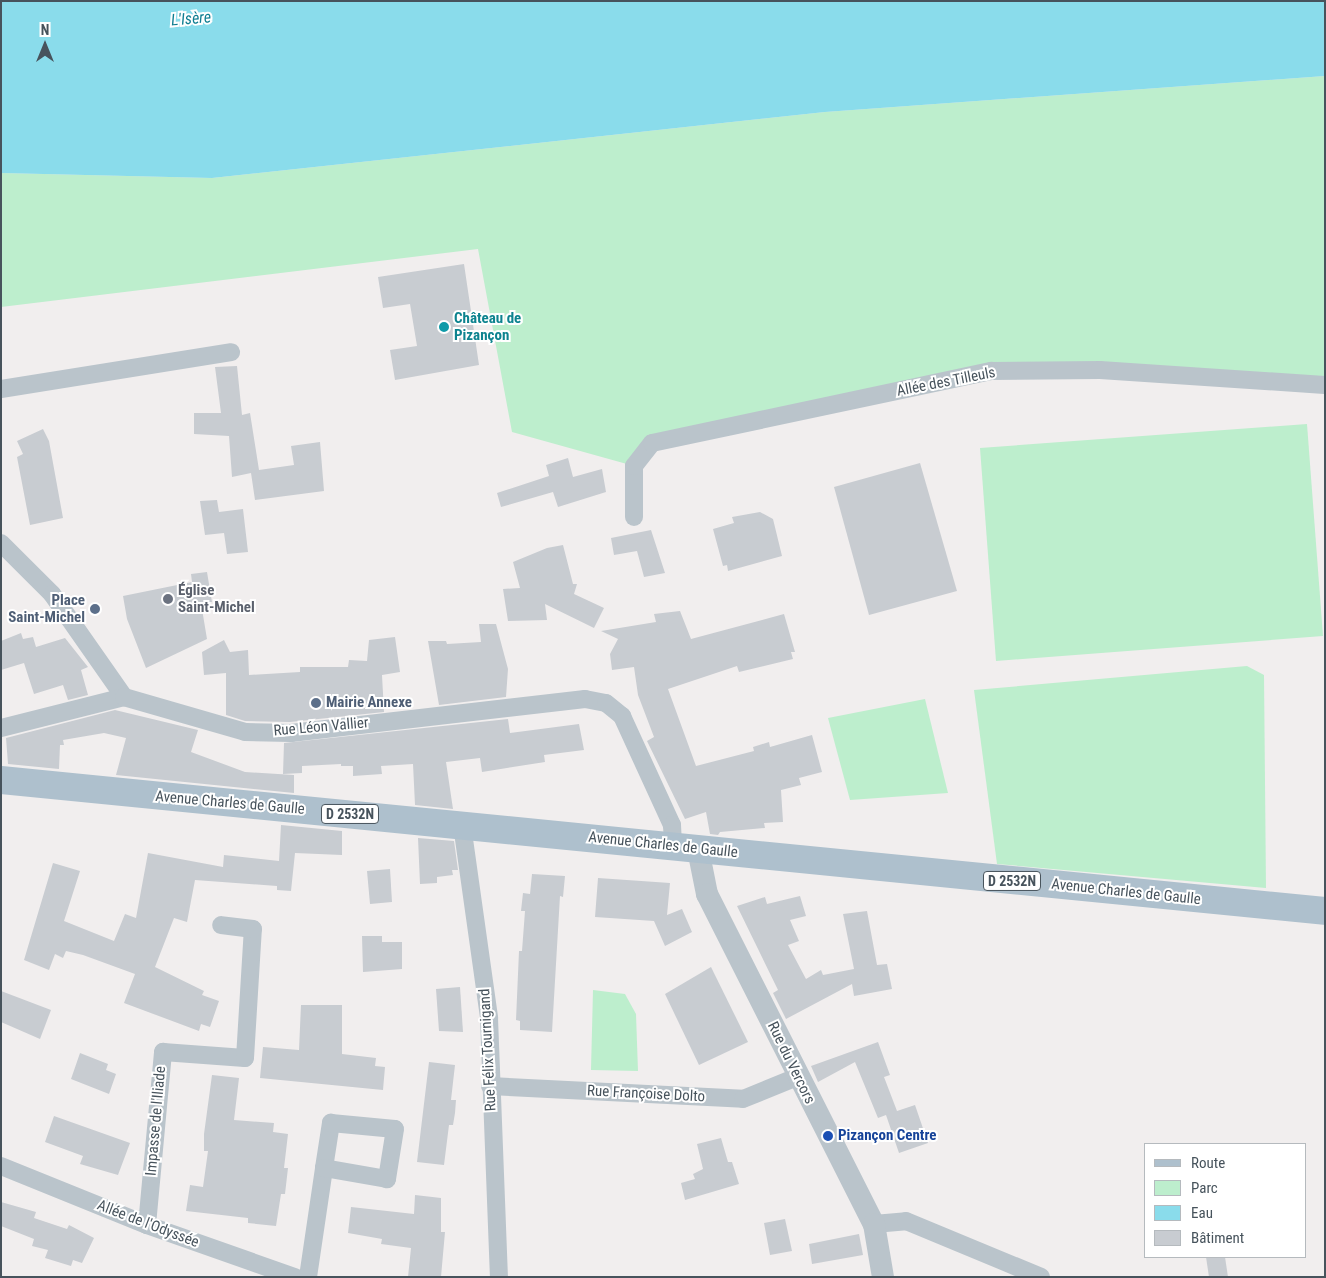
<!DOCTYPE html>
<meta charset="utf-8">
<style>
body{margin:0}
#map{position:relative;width:1326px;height:1278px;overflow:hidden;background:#f1eeee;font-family:"Roboto Condensed",sans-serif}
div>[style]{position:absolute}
.green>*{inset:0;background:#bdeecd}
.water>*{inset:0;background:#8adceb}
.building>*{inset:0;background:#c8ccd1}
.minor>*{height:18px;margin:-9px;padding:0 9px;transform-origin:9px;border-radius:9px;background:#bac4cb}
.tertiary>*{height:22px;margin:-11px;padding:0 11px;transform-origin:11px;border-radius:11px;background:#bac4cb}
.primary>*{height:28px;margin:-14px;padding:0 14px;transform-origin:14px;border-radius:14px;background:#aec0cd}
.dots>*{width:14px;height:14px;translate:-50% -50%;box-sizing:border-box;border:2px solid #fff;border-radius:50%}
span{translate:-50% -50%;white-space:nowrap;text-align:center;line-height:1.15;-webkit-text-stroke:4px #fff;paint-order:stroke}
.shield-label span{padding:1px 4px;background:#fff;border:1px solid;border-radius:4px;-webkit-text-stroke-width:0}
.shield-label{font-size:14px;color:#47535c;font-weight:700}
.culture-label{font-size:15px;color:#0d838f;font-weight:700}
.left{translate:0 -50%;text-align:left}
.street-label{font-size:15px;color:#47535c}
.worship-label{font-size:15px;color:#5b616d;font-weight:700}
.service-label{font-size:15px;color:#4e5e75;font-weight:700}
.right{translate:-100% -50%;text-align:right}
.transit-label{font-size:15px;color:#164399;font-weight:700}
.water-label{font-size:16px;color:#0e7d91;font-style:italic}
.frame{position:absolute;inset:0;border:2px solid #47535c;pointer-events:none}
.legend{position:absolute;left:1144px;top:1143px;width:162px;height:115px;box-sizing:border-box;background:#fff;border:1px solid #b5babe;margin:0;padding:6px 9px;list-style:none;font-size:15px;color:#47535c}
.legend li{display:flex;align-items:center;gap:10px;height:25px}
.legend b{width:25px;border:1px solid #b5babe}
.north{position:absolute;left:20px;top:20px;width:50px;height:50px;-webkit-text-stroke:4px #fff;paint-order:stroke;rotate:0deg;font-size:14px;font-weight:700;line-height:20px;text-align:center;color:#47535c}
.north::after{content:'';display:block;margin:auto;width:18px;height:22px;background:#47535c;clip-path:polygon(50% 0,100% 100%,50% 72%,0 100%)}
</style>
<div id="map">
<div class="green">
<i style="clip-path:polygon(1325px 76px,1325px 385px,991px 371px,653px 443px,634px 466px,512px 432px,478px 249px,1px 307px,1px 173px,212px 178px,825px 112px)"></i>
<i style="clip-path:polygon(1307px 424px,1323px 636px,996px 661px,980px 448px)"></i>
<i style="clip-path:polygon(1247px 666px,1264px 675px,1266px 888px,997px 864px,974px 690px)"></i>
<i style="clip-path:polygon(925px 699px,948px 793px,850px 800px,828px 718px)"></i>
<i style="clip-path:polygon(593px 990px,625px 994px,636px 1014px,638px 1071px,591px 1070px)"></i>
</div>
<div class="water">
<i style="clip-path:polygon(1px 1px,1325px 1px,1325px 76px,825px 112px,212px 178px,1px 173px)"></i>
</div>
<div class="building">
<i style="clip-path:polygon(464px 264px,479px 365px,395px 380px,390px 350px,417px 346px,410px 304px,383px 308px,378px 277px)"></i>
<i style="clip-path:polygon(237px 366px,242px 415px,250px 413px,259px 470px,294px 465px,291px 446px,320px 442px,324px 491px,255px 500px,251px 473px,232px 477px,229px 436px,194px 434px,194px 413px,221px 413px,215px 367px)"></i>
<i style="clip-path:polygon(43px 429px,49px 441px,63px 518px,30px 525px,17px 457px,23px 454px,17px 441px)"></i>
<i style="clip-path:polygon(568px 458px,573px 477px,602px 469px,606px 492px,558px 507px,553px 492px,501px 507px,497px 493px,549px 476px,546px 465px)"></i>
<i style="clip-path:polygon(920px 463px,957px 591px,869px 615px,834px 487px)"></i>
<i style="clip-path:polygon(217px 500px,219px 512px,243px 509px,248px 552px,227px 554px,224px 533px,205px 535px,200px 501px)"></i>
<i style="clip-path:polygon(760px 512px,773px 519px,782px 556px,728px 571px,727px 565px,723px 566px,713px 529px,734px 523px,732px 517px)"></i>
<i style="clip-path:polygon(651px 530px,665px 573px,644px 577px,637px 551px,614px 555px,611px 538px)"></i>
<i style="clip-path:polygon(563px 545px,573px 584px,577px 584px,574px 594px,604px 608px,594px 628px,545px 604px,547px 620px,508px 621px,503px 589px,520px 588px,513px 562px,547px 548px)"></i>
<i style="clip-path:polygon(207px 572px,212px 602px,201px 603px,207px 639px,146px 668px,127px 619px,123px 596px,192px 582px,191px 574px)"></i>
<i style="clip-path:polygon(680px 611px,691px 639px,784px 614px,795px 652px,791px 652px,793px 659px,739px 672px,737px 666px,668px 689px,696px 766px,754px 751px,753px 747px,769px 742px,770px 747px,812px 735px,822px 772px,799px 778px,801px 785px,781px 790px,783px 822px,764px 823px,765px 828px,720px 832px,718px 835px,710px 834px,706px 812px,685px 819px,647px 741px,654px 737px,638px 695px,634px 667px,612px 670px,610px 654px,618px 639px,601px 631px,656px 622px,654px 614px)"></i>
<i style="clip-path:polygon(479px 624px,496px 624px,508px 669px,506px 697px,439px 705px,428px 641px,446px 641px,447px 644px,481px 642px)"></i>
<i style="clip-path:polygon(21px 633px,23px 639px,33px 637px,36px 647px,65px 638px,88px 667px,81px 670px,88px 695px,68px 700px,63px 685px,34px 694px,24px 663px,1px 670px,1px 641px)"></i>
<i style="clip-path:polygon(395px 637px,400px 672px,382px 675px,384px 712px,290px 722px,245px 721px,226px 715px,226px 673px,204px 675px,202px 652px,224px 640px,230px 652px,248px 650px,249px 675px,300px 672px,300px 667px,348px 667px,349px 660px,367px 661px,369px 640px)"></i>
<i style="clip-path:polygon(115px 710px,198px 730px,191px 752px,245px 772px,294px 775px,294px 793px,116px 775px,126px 738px,104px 733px,63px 740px,64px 745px,60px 745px,59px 769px,8px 764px,6px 738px)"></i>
<i style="clip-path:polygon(508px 719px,510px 733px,579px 724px,584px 750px,544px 755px,545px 762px,482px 772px,480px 758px,446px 762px,453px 809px,415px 805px,413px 764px,381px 766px,382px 774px,353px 776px,353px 766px,341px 766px,341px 764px,302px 766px,302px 773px,283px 774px,284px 743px)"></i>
<i style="clip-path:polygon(281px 825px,342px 831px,342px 855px,295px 853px,291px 891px,277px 890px,277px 886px,195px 880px,187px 922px,174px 918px,155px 967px,204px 991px,202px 995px,219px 1001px,210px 1027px,201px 1024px,199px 1031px,124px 1003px,135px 974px,83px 955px,66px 951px,63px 958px,55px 954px,49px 970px,24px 960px,53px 863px,80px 871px,64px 921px,114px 941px,125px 914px,136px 918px,148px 853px,223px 867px,224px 855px,279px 861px)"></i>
<i style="clip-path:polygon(418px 838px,454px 841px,458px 870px,452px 870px,453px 875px,437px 877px,437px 883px,420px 884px)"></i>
<i style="clip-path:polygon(390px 869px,392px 902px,370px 904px,367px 871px)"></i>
<i style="clip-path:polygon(532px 874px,565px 876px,563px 897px,560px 896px,552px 1032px,520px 1030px,520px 1021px,516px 1020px,519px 951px,522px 951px,525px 911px,521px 911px,523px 893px,530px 894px)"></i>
<i style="clip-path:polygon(598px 878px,670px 883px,667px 915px,682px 909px,692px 932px,665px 946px,654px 921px,595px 917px)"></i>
<i style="clip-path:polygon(800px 896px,806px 916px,790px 920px,799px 941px,788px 945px,806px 979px,821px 970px,823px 975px,854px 969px,843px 914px,867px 911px,877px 965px,887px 964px,892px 989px,854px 996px,852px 984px,786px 1019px,773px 993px,778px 990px,737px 906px,765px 897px,767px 904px)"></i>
<i style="clip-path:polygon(362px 936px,382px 936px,382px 942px,402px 942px,402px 969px,363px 972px)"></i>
<i style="clip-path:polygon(711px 967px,748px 1042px,699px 1065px,665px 994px)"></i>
<i style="clip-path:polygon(460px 987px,463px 1032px,439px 1031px,436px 989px)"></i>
<i style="clip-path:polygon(1px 991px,51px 1010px,40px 1039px,1px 1022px)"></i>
<i style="clip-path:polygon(301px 1005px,342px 1005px,342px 1054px,376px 1058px,375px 1066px,385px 1067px,383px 1090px,260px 1078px,263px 1047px,299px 1050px)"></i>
<i style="clip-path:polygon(878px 1042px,890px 1075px,884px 1077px,897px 1111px,915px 1105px,928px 1143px,899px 1153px,886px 1115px,878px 1118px,855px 1062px,818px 1082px,811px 1066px)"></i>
<i style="clip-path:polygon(80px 1053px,108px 1064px,106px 1070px,116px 1074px,109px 1094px,71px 1079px)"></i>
<i style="clip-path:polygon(429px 1062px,455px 1065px,451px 1100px,456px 1100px,455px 1113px,453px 1125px,449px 1125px,444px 1165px,417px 1162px)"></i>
<i style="clip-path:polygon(212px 1075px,239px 1078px,234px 1120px,274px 1123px,273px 1132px,288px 1134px,284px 1168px,288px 1168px,285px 1194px,281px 1194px,276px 1226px,248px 1223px,248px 1218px,186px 1211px,190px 1185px,203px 1187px,208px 1151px,204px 1151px,204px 1134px)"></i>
<i style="clip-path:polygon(54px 1116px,130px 1143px,118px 1175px,80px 1164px,83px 1156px,45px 1142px)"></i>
<i style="clip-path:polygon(721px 1138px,728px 1162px,732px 1162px,739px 1184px,685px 1200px,681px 1183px,695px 1179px,693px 1174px,703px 1169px,697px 1144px)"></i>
<i style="clip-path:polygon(415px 1195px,441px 1198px,441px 1232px,445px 1232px,441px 1277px,408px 1277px,411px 1248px,381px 1244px,382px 1239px,348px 1233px,351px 1207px,414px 1214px)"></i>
<i style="clip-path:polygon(1px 1202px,36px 1212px,34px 1218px,67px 1229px,69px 1225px,94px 1238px,82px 1263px,73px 1260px,71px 1266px,45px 1258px,48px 1250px,32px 1246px,34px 1239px,1px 1226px)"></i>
<i style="clip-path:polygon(785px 1219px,792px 1251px,770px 1255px,764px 1223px)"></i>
<i style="clip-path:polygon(859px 1234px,863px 1255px,812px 1264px,809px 1244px)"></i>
<i style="clip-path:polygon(1206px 1257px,1225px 1257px,1228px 1277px,1209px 1277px)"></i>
</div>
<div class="minor">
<i style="left:1px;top:389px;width:233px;rotate:-9.1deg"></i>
<i style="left:634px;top:517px;width:51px;rotate:-90deg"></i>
<i style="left:634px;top:466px;width:29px;rotate:-52deg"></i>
<i style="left:652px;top:443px;width:347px;rotate:-12deg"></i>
<i style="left:991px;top:371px;width:109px;rotate:-0.5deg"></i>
<i style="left:1100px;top:370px;width:225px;rotate:3.8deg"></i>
<i style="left:1px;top:543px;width:72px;rotate:45deg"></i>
<i style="left:52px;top:594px;width:126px;rotate:55deg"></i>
<i style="left:1px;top:728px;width:127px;rotate:-14.1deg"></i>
<i style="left:124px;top:697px;width:126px;rotate:16.1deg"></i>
<i style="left:245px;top:732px;width:46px;rotate:1.2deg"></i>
<i style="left:291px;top:733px;width:296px;rotate:-6.6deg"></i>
<i style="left:585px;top:699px;width:21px;rotate:11deg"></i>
<i style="left:606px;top:703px;width:21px;rotate:39deg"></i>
<i style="left:622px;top:716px;width:120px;rotate:65.4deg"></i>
<i style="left:672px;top:825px;width:21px;rotate:87deg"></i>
<i style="left:462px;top:825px;width:195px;rotate:82deg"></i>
<i style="left:489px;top:1018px;width:259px;rotate:87.8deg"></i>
<i style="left:490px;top:1086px;width:253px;rotate:2.9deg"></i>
<i style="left:743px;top:1099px;width:58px;rotate:-22.2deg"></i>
<i style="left:1px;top:1166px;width:157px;rotate:22deg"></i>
<i style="left:147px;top:1225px;width:157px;rotate:19.4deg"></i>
<i style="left:874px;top:1224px;width:32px;rotate:-5deg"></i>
<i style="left:906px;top:1221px;width:146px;rotate:22.5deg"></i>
<i style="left:147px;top:1225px;width:174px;rotate:-84.7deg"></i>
<i style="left:163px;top:1052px;width:82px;rotate:4.2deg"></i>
<i style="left:245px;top:1058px;width:129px;rotate:-86.5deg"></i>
<i style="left:253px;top:929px;width:32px;rotate:-173deg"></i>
<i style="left:308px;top:1277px;width:110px;rotate:-81.6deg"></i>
<i style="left:324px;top:1168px;width:46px;rotate:-81.2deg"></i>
<i style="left:331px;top:1123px;width:64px;rotate:5.4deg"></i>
<i style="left:395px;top:1129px;width:51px;rotate:99.1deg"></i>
<i style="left:387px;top:1179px;width:64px;rotate:-170.1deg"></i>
</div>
<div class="tertiary">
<i style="left:698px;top:849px;width:46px;rotate:78.7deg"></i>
<i style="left:707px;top:894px;width:370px;rotate:63.2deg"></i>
<i style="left:874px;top:1224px;width:54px;rotate:80.4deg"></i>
</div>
<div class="primary">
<i style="left:1px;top:780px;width:1330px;rotate:5.65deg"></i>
</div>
<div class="dots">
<i style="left:444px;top:327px;background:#0f9aa8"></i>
<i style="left:168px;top:599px;background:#6b7280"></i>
<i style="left:95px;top:609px;background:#5c6f8a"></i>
<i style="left:316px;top:703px;background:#5c6f8a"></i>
<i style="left:828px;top:1136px;background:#1a4fb4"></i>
</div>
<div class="shield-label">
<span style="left:350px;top:814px">D 2532N</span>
<span style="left:1012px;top:881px">D 2532N</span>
</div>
<div class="culture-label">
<span class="left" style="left:454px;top:327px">Château de<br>Pizançon</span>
</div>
<div class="street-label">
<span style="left:946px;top:382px;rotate:-11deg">Allée des Tilleuls</span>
<span style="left:321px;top:727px;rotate:-5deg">Rue Léon Vallier</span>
<span style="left:230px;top:803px;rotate:5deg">Avenue Charles de Gaulle</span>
<span style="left:663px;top:845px;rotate:6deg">Avenue Charles de Gaulle</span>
<span style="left:1126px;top:892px;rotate:6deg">Avenue Charles de Gaulle</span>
<span style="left:488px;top:1050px;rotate:-93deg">Rue Félix Tournigand</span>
<span style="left:791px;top:1063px;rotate:64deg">Rue du Vercors</span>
<span style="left:646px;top:1094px;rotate:3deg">Rue Françoise Dolto</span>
<span style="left:156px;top:1121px;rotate:-85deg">Impasse de l'Iliade</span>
<span style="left:148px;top:1224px;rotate:21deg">Allée de l'Odyssée</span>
</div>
<div class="worship-label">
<span class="left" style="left:178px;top:599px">Église<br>Saint-Michel</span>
</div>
<div class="service-label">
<span class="right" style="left:85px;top:609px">Place<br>Saint-Michel</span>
<span class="left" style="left:326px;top:703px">Mairie Annexe</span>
</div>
<div class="transit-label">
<span class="left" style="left:838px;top:1136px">Pizançon Centre</span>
</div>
<div class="water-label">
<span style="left:191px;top:19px;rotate:-5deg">L'Isère</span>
</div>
<div class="frame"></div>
<ul class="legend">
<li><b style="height:6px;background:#aec0cd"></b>Route</li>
<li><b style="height:14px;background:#bdeecd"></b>Parc</li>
<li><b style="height:14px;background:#8adceb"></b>Eau</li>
<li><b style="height:14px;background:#c8ccd1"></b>Bâtiment</li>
</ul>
<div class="north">N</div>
</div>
